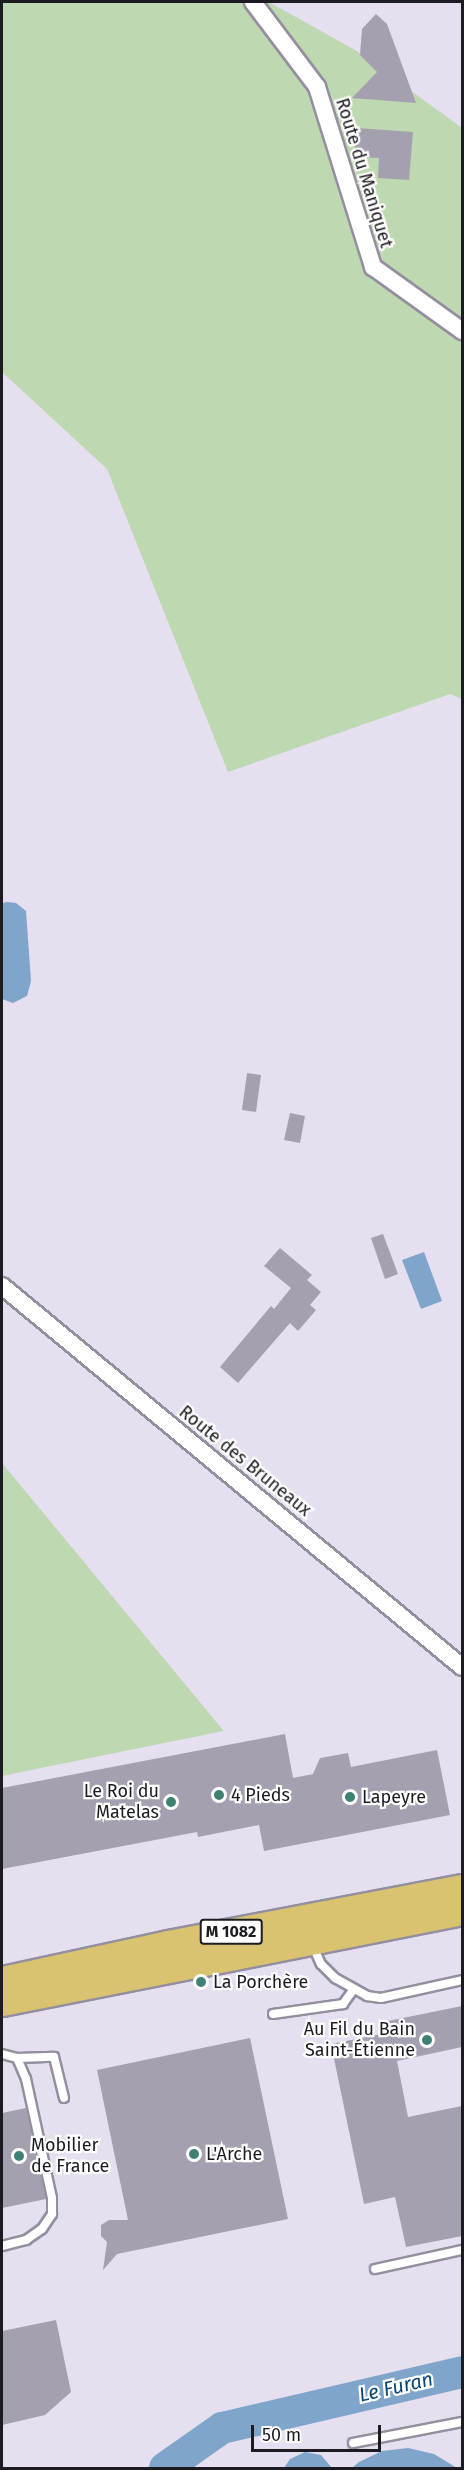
<!DOCTYPE html>
<meta charset="utf-8">
<style>
body{margin:0}
#map{position:relative;width:464px;height:2470px;overflow:hidden;background:#e5dff0;font-family:"Fira Sans",sans-serif}
div>[style]{position:absolute}
.green>*{inset:0;background:#bed8b1}
.water>*{inset:0;background:#7fa5cb}
.river>*{height:32px;margin:-16px;padding:0 16px;transform-origin:16px;border-radius:16px;background:#7fa5cb}
.building>*{inset:0;background:#a5a0b0}
.roads{filter:drop-shadow(2px 0 #948f9f) drop-shadow(-2px 0 #948f9f) drop-shadow(0 2px #948f9f) drop-shadow(0 -2px #948f9f)}
.service>*{height:8px;margin:-4px;padding:0 4px;transform-origin:4px;border-radius:4px;background:#fff}
.minor>*{height:16px;margin:-8px;padding:0 8px;transform-origin:8px;border-radius:8px;background:#fff}
.primary>*{height:27px;margin:-13.5px;padding:0 13.5px;transform-origin:13.5px;border-radius:13.5px;background:#d9c371}
.dots>*{width:16px;height:16px;translate:-50% -50%;box-sizing:border-box;border:3px solid #fff;border-radius:50%}
span{translate:-50% -50%;white-space:nowrap;text-align:center;line-height:1.15;-webkit-text-stroke:4.5px #fff;paint-order:stroke}
.shield-label span{padding:2px 4px;background:#fff;border:2px solid;border-radius:4px;-webkit-text-stroke-width:0}
.shield-label{font-size:16px;color:#1d1b22;font-weight:700}
.street-label{font-size:18px;color:#1d1b22}
.poi-label{font-size:18px;color:#1d1b22}
.right{translate:-100% -50%;text-align:right}
.left{translate:0 -50%;text-align:left}
.water-label{font-size:20px;color:#094575;font-style:italic}
.frame{position:absolute;inset:0;border:3px solid #1d1b22;pointer-events:none}
.scale{position:absolute;left:251px;top:2425px;width:130px;height:27px;box-sizing:border-box;border:3px solid #1d1b22;border-top:0;padding-left:8px;font-size:18px;line-height:21px;white-space:nowrap;color:#1d1b22;-webkit-text-stroke:4px #fff;paint-order:stroke}
</style>
<div id="map">
<div class="green">
<i style="clip-path:polygon(2px 2px,269px 2px,355px 50px,462px 128px,462px 699px,450px 694px,228px 772px,107px 469px,2px 372px)"></i>
<i style="clip-path:polygon(2px 1463px,223px 1730px,223px 1731px,2px 1776px)"></i>
</div>
<div class="water">
<i style="clip-path:polygon(7px 902px,16px 903px,26px 911px,31px 981px,27px 996px,13px 1003px,2px 999px,2px 903px)"></i>
<i style="clip-path:polygon(424px 1252px,442px 1301px,421px 1309px,402px 1260px)"></i>
<i style="clip-path:polygon(408px 2448px,434px 2454px,457px 2468px,352px 2468px,359px 2462px,382px 2451px)"></i>
<i style="clip-path:polygon(305px 2452px,321px 2455px,332px 2468px,284px 2468px,290px 2459px)"></i>
</div>
<div class="river">
<i style="left:165px;top:2468px;width:70px;rotate:-35.1deg"></i>
<i style="left:222px;top:2428px;width:246px;rotate:-13.1deg"></i>
</div>
<div class="building">
<i style="clip-path:polygon(376px 14px,387px 24px,416px 103px,352px 98px,377px 72px,360px 55px,362px 29px)"></i>
<i style="clip-path:polygon(357px 128px,413px 132px,409px 180px,378px 178px,379px 158px,354px 157px)"></i>
<i style="clip-path:polygon(247px 1073px,261px 1075px,256px 1112px,242px 1110px)"></i>
<i style="clip-path:polygon(290px 1113px,305px 1116px,300px 1143px,284px 1140px)"></i>
<i style="clip-path:polygon(383px 1234px,398px 1274px,385px 1279px,371px 1238px)"></i>
<i style="clip-path:polygon(280px 1248px,312px 1275px,307px 1280px,321px 1292px,310px 1305px,316px 1310px,298px 1331px,290px 1323px,238px 1383px,220px 1367px,271px 1306px,274px 1309px,291px 1288px,264px 1266px)"></i>
<i style="clip-path:polygon(285px 1734px,293px 1778px,313px 1774px,320px 1758px,348px 1753px,351px 1767px,437px 1750px,450px 1815px,264px 1851px,259px 1825px,198px 1837px,197px 1832px,2px 1869px,2px 1788px)"></i>
<i style="clip-path:polygon(462px 2006px,462px 2047px,397px 2061px,408px 2117px,462px 2106px,462px 2236px,406px 2247px,395px 2197px,364px 2204px,331px 2044px,391px 2032px,388px 2021px)"></i>
<i style="clip-path:polygon(250px 2038px,288px 2219px,117px 2254px,103px 2270px,107px 2242px,101px 2236px,101px 2225px,109px 2220px,128px 2220px,97px 2070px)"></i>
<i style="clip-path:polygon(26px 2108px,46px 2199px,2px 2208px,2px 2113px)"></i>
<i style="clip-path:polygon(56px 2320px,71px 2392px,45px 2415px,2px 2425px,2px 2331px)"></i>
</div>
<div class="roads">
<div class="service">
<i style="left:312px;top:1944px;width:22px;rotate:66deg"></i>
<i style="left:321px;top:1964px;width:20px;rotate:45deg"></i>
<i style="left:335px;top:1978px;width:37px;rotate:29deg"></i>
<i style="left:367px;top:1996px;width:14px;rotate:8deg"></i>
<i style="left:381px;top:1998px;width:83px;rotate:-12.5deg"></i>
<i style="left:273px;top:2014px;width:71px;rotate:-8.1deg"></i>
<i style="left:343px;top:2004px;width:17px;rotate:-54deg"></i>
<i style="left:2px;top:2054px;width:16px;rotate:15deg"></i>
<i style="left:17px;top:2058px;width:37px;rotate:-2deg"></i>
<i style="left:54px;top:2057px;width:42px;rotate:76.3deg"></i>
<i style="left:2px;top:2246px;width:25px;rotate:-14deg"></i>
<i style="left:26px;top:2240px;width:19px;rotate:-35deg"></i>
<i style="left:42px;top:2229px;width:18px;rotate:-56deg"></i>
<i style="left:52px;top:2214px;width:16px;rotate:-90deg"></i>
<i style="left:52px;top:2198px;width:122px;rotate:-102.3deg"></i>
<i style="left:26px;top:2079px;width:23px;rotate:-113deg"></i>
<i style="left:375px;top:2269px;width:89px;rotate:-12.3deg"></i>
<i style="left:353px;top:2443px;width:111px;rotate:-10.9deg"></i>
</div>
<div class="minor">
<i style="left:253px;top:2px;width:106px;rotate:53deg"></i>
<i style="left:317px;top:87px;width:189px;rotate:72.7deg"></i>
<i style="left:373px;top:267px;width:110px;rotate:35.7deg"></i>
<i style="left:2px;top:1286px;width:597px;rotate:39.63deg"></i>
</div>
<div class="primary">
<i style="left:2px;top:1980px;width:170px;rotate:-12.2deg"></i>
<i style="left:168px;top:1944px;width:299px;rotate:-10.8deg"></i>
<i style="left:2px;top:2002px;width:469px;rotate:-11.2deg"></i>
</div>
</div>
<div class="dots">
<i style="left:219px;top:1795px;background:#3e8173"></i>
<i style="left:350px;top:1797px;background:#3e8173"></i>
<i style="left:171px;top:1802px;background:#3e8173"></i>
<i style="left:201px;top:1982px;background:#3e8173"></i>
<i style="left:427px;top:2040px;background:#3e8173"></i>
<i style="left:194px;top:2154px;background:#3e8173"></i>
<i style="left:19px;top:2156px;background:#3e8173"></i>
</div>
<div class="shield-label">
<span style="left:231px;top:1932px">M 1082</span>
</div>
<div class="street-label">
<span style="left:364px;top:173px;rotate:73deg">Route du Maniquet</span>
<span style="left:245px;top:1461px;rotate:39deg">Route des Bruneaux</span>
</div>
<div class="poi-label">
<span class="right" style="left:159px;top:1802px">Le Roi du<br>Matelas</span>
<span class="left" style="left:231px;top:1795px">4 Pieds</span>
<span class="left" style="left:362px;top:1797px">Lapeyre</span>
<span class="left" style="left:213px;top:1982px">La Porchère</span>
<span class="right" style="left:415px;top:2040px">Au Fil du Bain<br>Saint-Étienne</span>
<span class="left" style="left:31px;top:2156px">Mobilier<br>de France</span>
<span class="left" style="left:206px;top:2154px">L'Arche</span>
</div>
<div class="water-label">
<span style="left:396px;top:2387px;rotate:-13deg">Le Furan</span>
</div>
<div class="frame"></div>
<div class="scale">50 m</div>
</div>
